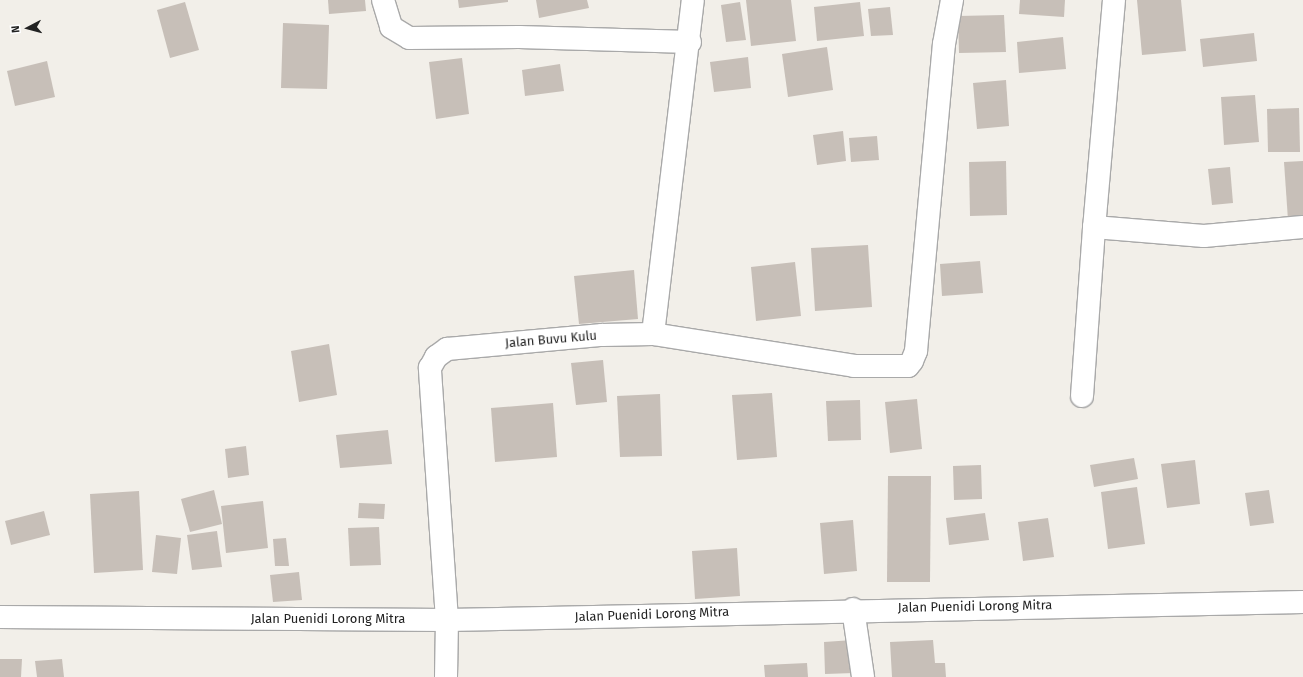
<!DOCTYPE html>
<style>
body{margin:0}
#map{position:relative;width:1303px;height:677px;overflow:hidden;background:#f2efe9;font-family:"Fira Sans",sans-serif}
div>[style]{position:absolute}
.building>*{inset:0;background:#c7bfb8}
.roads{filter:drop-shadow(1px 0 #a9a9a9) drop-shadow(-1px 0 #a9a9a9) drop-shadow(0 1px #a9a9a9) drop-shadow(0 -1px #a9a9a9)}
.minor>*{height:22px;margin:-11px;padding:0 11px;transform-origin:11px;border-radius:11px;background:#fff}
span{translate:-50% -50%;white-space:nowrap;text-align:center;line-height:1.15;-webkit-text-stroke:3.5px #fff;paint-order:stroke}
.street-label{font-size:13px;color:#222}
.north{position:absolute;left:8px;top:8px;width:40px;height:40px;-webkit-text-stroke:3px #fff;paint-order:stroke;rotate:264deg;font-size:11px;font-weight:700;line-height:16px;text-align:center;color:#222}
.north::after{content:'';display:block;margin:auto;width:14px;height:18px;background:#222;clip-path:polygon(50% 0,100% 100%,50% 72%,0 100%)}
</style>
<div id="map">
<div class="building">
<i style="clip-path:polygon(328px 0,365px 0,366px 11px,329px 14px)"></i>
<i style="clip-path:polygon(458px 0,508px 0,508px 2px,459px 8px)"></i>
<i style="clip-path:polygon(536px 0,587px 0,589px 8px,539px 18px)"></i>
<i style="clip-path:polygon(746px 0,791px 0,796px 41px,751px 46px)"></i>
<i style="clip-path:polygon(1020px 0,1065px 0,1064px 17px,1019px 14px)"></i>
<i style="clip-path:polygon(1137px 0,1181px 0,1186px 51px,1142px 55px)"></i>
<i style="clip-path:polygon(185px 2px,199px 50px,170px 58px,157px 10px)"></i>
<i style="clip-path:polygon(740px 2px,746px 40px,726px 42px,721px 5px)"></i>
<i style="clip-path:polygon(860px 2px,864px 36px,817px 41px,814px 7px)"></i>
<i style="clip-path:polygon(890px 7px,893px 35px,871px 36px,868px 9px)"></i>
<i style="clip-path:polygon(1004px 15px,1006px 52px,959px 53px,958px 16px)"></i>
<i style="clip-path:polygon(283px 23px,329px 25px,327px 89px,281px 88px)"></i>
<i style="clip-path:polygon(1254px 33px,1257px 61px,1203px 67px,1200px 39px)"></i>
<i style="clip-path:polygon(1063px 37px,1066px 69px,1019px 73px,1017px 42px)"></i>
<i style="clip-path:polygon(827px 47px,833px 90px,788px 97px,782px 54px)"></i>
<i style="clip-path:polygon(748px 57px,751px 88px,714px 92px,710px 62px)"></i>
<i style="clip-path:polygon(462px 58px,469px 114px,436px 119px,429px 62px)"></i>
<i style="clip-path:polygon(47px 61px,55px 97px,15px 106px,7px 71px)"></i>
<i style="clip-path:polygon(560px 64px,564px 91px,525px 96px,522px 70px)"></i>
<i style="clip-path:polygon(1006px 80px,1009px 126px,977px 129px,973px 83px)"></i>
<i style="clip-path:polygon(1255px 95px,1259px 142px,1224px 145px,1221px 97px)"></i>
<i style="clip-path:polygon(1299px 108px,1300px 152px,1268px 152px,1267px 109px)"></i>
<i style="clip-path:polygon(843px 131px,846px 161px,817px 165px,813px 135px)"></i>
<i style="clip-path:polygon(877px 136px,879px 160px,851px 162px,849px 138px)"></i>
<i style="clip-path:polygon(1006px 161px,1007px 215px,970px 216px,969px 162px)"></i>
<i style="clip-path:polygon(1303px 161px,1303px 218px,1288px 220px,1284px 162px)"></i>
<i style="clip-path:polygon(1230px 167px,1233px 203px,1212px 205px,1208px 169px)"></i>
<i style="clip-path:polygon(868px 245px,872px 307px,815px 311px,811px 248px)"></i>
<i style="clip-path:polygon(980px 261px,983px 293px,942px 296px,940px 264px)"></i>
<i style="clip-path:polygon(795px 262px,801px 316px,756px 321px,751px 267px)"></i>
<i style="clip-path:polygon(634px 270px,638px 319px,579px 324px,574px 276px)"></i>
<i style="clip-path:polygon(329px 344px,337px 395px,299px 402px,291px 351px)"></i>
<i style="clip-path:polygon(603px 360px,607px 402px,576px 405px,571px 363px)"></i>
<i style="clip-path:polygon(772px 393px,777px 457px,737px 460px,732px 395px)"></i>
<i style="clip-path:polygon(660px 394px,662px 456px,620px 457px,617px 396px)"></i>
<i style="clip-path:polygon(917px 399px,922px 449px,890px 453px,885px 402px)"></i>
<i style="clip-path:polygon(860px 400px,861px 440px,828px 441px,826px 401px)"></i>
<i style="clip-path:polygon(553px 403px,557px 457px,495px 462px,491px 408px)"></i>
<i style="clip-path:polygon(388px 430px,392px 464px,340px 468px,336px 435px)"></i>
<i style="clip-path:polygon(246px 446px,249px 475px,228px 478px,225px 449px)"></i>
<i style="clip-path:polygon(1134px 458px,1138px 479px,1094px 487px,1090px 465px)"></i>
<i style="clip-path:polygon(1195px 460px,1200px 504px,1167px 508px,1161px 464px)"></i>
<i style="clip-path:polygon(981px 465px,982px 499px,954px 500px,953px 466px)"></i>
<i style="clip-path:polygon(888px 476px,931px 476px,930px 582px,887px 582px)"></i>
<i style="clip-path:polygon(1137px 487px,1145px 544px,1108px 549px,1101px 492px)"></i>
<i style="clip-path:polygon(214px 490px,222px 524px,190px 532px,181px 499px)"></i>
<i style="clip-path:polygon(1269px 490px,1274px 523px,1250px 526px,1245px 493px)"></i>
<i style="clip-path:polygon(139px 491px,143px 570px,94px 573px,90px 494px)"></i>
<i style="clip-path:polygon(263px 501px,268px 548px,226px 553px,221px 506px)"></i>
<i style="clip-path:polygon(359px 503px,385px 504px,384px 519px,358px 518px)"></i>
<i style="clip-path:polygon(44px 511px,50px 535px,11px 545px,5px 521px)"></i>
<i style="clip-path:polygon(985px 513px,989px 540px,949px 545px,946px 518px)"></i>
<i style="clip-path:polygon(1048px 518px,1054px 557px,1023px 561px,1018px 522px)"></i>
<i style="clip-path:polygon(853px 520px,857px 571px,824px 574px,820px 523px)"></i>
<i style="clip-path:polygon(379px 527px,381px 565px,350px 566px,348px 528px)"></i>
<i style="clip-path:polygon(217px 531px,222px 567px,192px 570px,187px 535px)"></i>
<i style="clip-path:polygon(156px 535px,181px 538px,177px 574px,152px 572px)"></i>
<i style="clip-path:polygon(286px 538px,289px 566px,275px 566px,273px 539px)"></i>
<i style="clip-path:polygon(737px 548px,740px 596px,695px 599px,692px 551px)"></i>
<i style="clip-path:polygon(299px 572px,302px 600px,273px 602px,270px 575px)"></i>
<i style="clip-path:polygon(853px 640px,854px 673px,825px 674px,824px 642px)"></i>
<i style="clip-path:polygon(933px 640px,935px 663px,945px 663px,946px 677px,892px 677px,890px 642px)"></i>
<i style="clip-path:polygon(0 659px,22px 659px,21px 677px,0 677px)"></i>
<i style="clip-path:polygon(62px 659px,64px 677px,37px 677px,35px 661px)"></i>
<i style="clip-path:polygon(807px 663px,808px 677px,765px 677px,764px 665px)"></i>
</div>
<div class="roads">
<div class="minor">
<i style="left:383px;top:0;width:28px;rotate:73deg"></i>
<i style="left:391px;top:27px;width:21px;rotate:31deg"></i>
<i style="left:409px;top:38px;width:110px;rotate:-0.5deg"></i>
<i style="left:519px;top:37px;width:171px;rotate:1.7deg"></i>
<i style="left:1114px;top:0;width:228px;rotate:95deg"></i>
<i style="left:1094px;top:227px;width:110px;rotate:4.7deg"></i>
<i style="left:1204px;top:236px;width:99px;rotate:-5.2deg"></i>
<i style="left:653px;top:334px;width:204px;rotate:9deg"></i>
<i style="left:854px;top:366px;width:54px"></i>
<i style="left:908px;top:366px;width:6px;rotate:-51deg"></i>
<i style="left:912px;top:361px;width:11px;rotate:-68deg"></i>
<i style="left:916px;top:351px;width:308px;rotate:-84.8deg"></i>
<i style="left:944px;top:44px;width:45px;rotate:-79.7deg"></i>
<i style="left:1082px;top:396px;width:169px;rotate:-85.9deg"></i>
<i style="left:853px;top:609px;width:69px;rotate:81.6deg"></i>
<i style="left:0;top:617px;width:447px;rotate:0.4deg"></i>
<i style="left:447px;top:620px;width:856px;rotate:-1.2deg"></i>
<i style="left:446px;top:677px;width:57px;rotate:-89deg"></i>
<i style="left:447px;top:620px;width:253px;rotate:-93.9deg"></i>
<i style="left:430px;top:368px;width:13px;rotate:-61deg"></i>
<i style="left:436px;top:357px;width:14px;rotate:-36deg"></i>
<i style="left:447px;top:349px;width:156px;rotate:-5.2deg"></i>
<i style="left:602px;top:335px;width:51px;rotate:-1.1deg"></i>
<i style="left:653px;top:334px;width:336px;rotate:-83.2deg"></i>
</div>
</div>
<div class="street-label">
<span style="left:551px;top:340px;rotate:-5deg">Jalan Buvu Kulu</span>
<span style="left:975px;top:607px;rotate:-1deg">Jalan Puenidi Lorong Mitra</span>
<span style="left:652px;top:615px;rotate:-2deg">Jalan Puenidi Lorong Mitra</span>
<span style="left:328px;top:619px">Jalan Puenidi Lorong Mitra</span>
</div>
<div class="north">N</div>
</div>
